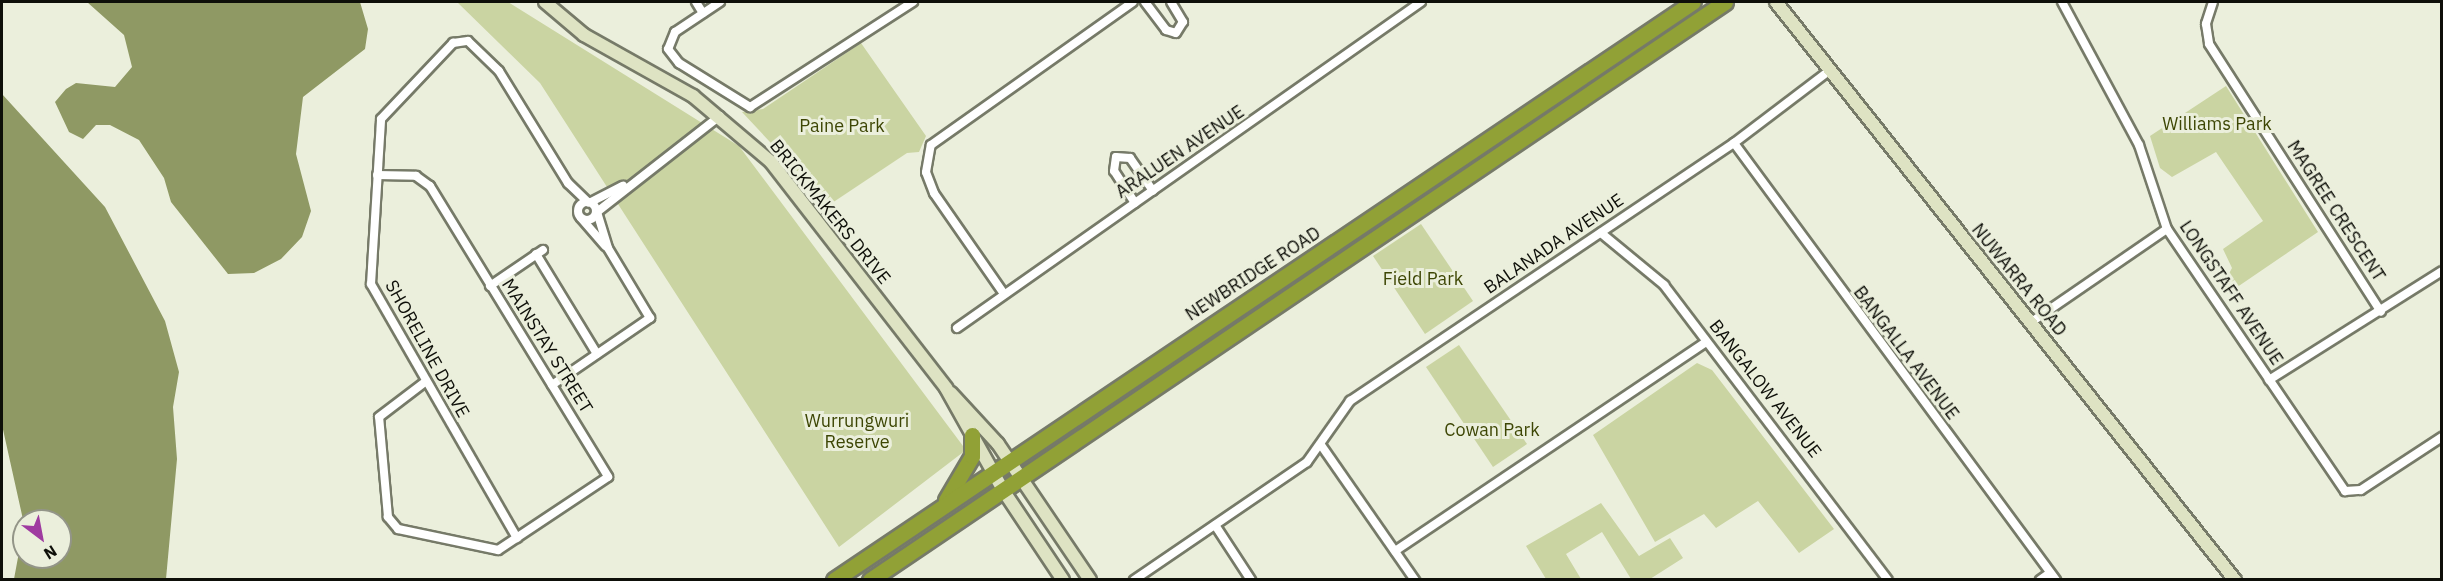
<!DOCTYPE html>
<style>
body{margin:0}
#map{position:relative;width:2443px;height:581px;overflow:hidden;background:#ebefdc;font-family:"IBM Plex Sans",sans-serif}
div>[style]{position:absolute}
.green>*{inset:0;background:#cad4a2}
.water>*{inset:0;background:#8f9964}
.roads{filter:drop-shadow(2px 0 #767a68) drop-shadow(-2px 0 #767a68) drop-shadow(0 2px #767a68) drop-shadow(0 -2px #767a68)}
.street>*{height:8px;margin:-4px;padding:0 4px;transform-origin:4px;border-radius:4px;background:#fff}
.street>.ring{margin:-4px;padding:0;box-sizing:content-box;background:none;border:8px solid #fff;border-radius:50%}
.secondary>*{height:12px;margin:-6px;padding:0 6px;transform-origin:6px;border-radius:6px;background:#dee3c3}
.highway>*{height:15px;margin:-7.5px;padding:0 7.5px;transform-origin:7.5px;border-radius:7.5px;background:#91a136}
span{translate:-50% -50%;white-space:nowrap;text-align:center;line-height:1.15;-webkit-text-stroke:6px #ebefdc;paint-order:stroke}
.park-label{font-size:18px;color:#3d4604}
.street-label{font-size:18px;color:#0e0f09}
.frame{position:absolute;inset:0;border:3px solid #0e0f09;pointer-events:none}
.north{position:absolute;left:12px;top:509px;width:60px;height:60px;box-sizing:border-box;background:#ebefdc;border:2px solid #939588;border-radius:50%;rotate:148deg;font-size:16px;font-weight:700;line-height:24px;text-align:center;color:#0e0f09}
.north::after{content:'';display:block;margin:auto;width:21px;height:27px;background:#9f3ba0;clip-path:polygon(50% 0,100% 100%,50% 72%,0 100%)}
</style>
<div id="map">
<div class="green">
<i style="clip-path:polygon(457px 2px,508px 2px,739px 146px,966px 450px,839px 547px,540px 83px)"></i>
<i style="clip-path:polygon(861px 43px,926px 136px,919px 152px,907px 153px,829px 205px,742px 112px,763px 109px)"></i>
<i style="clip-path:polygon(2226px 86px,2318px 232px,2227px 294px,2224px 283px,2232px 268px,2223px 249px,2263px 221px,2216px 152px,2172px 177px,2160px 168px,2150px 136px)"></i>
<i style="clip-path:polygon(1421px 224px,1473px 301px,1425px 334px,1373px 256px)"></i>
<i style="clip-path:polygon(1459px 345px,1527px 444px,1493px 467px,1426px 367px)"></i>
<i style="clip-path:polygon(1697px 363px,1712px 370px,1834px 529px,1799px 553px,1758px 501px,1716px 528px,1704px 514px,1655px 542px,1593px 435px)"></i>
<i style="clip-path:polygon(1601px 503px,1639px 556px,1670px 538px,1683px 558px,1650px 579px,1631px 579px,1602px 532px,1566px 554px,1581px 579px,1546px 579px,1526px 546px)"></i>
</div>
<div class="water">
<i style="clip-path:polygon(87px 2px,360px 2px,368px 29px,365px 49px,303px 97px,296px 154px,311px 211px,302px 237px,281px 259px,254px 273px,228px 274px,171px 202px,164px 178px,139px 140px,110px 125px,96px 125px,83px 139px,69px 132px,55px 102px,66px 89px,76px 83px,115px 87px,132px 67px,124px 35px)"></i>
<i style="clip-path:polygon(2px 94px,105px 207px,165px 321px,179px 372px,173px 407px,177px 459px,166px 579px,14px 579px,24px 525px,24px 557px,60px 557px,60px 521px,24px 524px,2px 425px)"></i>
</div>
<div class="roads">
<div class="street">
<i style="left:696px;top:2px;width:13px;rotate:58deg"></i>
<i style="left:720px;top:2px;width:54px;rotate:146.3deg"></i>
<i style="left:675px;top:32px;width:18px;rotate:112deg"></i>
<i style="left:668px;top:49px;width:18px;rotate:52deg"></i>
<i style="left:679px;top:63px;width:84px;rotate:31.8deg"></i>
<i style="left:750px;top:107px;width:194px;rotate:-32.8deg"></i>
<i style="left:1145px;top:2px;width:35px;rotate:53deg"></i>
<i style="left:1166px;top:30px;width:10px;rotate:17deg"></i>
<i style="left:1176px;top:33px;width:13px;rotate:-58deg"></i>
<i style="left:1183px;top:22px;width:23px;rotate:-121deg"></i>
<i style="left:2062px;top:2px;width:162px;rotate:61.7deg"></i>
<i style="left:2139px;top:145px;width:89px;rotate:71.6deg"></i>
<i style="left:2167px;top:229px;width:317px;rotate:55.8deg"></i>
<i style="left:2345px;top:491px;width:16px;rotate:-4deg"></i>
<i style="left:2361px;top:490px;width:97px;rotate:-33.2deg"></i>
<i style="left:2213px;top:2px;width:23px;rotate:108deg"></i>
<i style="left:2206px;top:24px;width:20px;rotate:81deg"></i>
<i style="left:2209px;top:44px;width:318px;rotate:57.3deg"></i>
<i style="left:1734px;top:143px;width:543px;rotate:53.62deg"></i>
<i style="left:377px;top:175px;width:39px;rotate:1deg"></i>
<i style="left:416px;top:176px;width:17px;rotate:36deg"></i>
<i style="left:430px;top:186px;width:341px;rotate:58.5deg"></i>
<i style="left:608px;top:477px;width:132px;rotate:146.4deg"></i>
<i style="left:498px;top:550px;width:102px;rotate:-168.1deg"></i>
<i style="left:398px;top:529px;width:16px;rotate:-130deg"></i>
<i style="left:388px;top:517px;width:100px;rotate:-95.1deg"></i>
<i style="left:379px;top:417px;width:58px;rotate:-37.3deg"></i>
<i class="ring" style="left:578px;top:202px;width:10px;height:10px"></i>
<i style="left:591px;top:202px;width:36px;rotate:-27deg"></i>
<i style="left:1135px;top:203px;width:38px;rotate:-123deg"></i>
<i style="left:1114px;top:171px;width:14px;rotate:-82deg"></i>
<i style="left:1116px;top:157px;width:14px;rotate:4deg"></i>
<i style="left:1130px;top:158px;width:40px;rotate:55.1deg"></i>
<i style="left:597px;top:212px;width:156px;rotate:-38deg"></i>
<i style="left:581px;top:218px;width:37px;rotate:49deg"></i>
<i style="left:1601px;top:233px;width:82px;rotate:39.5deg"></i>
<i style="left:1664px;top:285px;width:370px;rotate:52.8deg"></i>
<i style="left:536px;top:254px;width:117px;rotate:58.6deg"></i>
<i style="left:490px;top:286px;width:64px;rotate:-34.2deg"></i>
<i style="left:1002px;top:291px;width:119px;rotate:-124.8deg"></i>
<i style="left:934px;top:193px;width:22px;rotate:-111deg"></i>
<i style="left:926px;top:172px;width:27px;rotate:-80deg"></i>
<i style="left:931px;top:145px;width:247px;rotate:-35.3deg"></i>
<i style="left:2030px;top:323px;width:166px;rotate:-34.5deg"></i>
<i style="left:957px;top:328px;width:567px;rotate:-35.09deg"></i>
<i style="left:2269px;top:380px;width:204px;rotate:-32.2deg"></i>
<i style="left:552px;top:385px;width:119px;rotate:-34.4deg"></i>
<i style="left:650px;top:318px;width:82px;rotate:-121deg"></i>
<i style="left:608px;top:248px;width:37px;rotate:-107deg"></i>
<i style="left:1321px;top:445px;width:165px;rotate:55.2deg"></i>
<i style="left:1215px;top:525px;width:66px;rotate:56.8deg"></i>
<i style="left:517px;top:538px;width:293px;rotate:-119.9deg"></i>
<i style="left:371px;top:284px;width:165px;rotate:-86.5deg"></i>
<i style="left:381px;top:119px;width:105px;rotate:-46.5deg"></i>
<i style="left:453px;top:43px;width:15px;rotate:-8deg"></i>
<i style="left:468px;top:41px;width:43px;rotate:44.1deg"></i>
<i style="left:499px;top:71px;width:132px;rotate:58.4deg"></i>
<i style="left:568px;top:183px;width:28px;rotate:44deg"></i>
<i style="left:1395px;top:551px;width:375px;rotate:-33.9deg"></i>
<i style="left:1134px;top:580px;width:209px;rotate:-34.3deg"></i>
<i style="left:1307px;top:462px;width:75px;rotate:-54.8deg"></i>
<i style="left:1350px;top:401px;width:463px;rotate:-33.9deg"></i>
<i style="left:1734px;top:143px;width:119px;rotate:-37.2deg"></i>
<i style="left:2040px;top:580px;width:12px;rotate:-35deg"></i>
</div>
<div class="secondary">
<i style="left:545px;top:2px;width:51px;rotate:40.2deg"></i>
<i style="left:584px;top:35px;width:125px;rotate:29.2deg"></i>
<i style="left:693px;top:96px;width:102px;rotate:40.2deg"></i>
<i style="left:771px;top:162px;width:286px;rotate:52.2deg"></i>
<i style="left:946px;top:388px;width:117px;rotate:60.8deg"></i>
<i style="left:1003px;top:490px;width:108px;rotate:56.3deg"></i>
<i style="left:1776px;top:2px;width:738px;rotate:51.55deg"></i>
<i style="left:951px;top:393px;width:69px;rotate:47.3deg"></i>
<i style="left:998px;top:444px;width:164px;rotate:55.9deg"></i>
</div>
<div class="highway">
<i style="left:946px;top:500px;width:51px;rotate:-59.4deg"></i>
<i style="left:972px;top:456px;width:21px;rotate:-90deg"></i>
<i style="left:834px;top:580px;width:1035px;rotate:-33.94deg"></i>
<i style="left:870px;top:580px;width:1032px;rotate:-34.06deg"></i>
</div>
</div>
<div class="park-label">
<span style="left:2217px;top:124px">Williams Park</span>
<span style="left:842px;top:126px">Paine Park</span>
<span style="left:1423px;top:279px">Field Park</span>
<span style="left:857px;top:432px">Wurrungwuri<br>Reserve</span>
<span style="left:1492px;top:430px">Cowan Park</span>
</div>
<div class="street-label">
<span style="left:1180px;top:152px;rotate:-34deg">ARALUEN AVENUE</span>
<span style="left:2336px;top:211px;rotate:57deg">MAGREE CRESCENT</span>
<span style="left:830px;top:212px;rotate:51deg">BRICKMAKERS DRIVE</span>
<span style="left:1554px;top:244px;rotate:-34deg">BALANADA AVENUE</span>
<span style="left:1253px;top:274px;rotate:-33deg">NEWBRIDGE ROAD</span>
<span style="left:2019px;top:280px;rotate:51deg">NUWARRA ROAD</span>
<span style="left:2231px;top:293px;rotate:56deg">LONGSTAFF AVENUE</span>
<span style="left:547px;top:346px;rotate:58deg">MAINSTAY STREET</span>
<span style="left:427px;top:349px;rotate:61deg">SHORELINE DRIVE</span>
<span style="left:1906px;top:353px;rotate:53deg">BANGALLA AVENUE</span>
<span style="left:1765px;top:389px;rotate:52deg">BANGALOW AVENUE</span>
</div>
<div class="frame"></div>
<div class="north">N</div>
</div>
